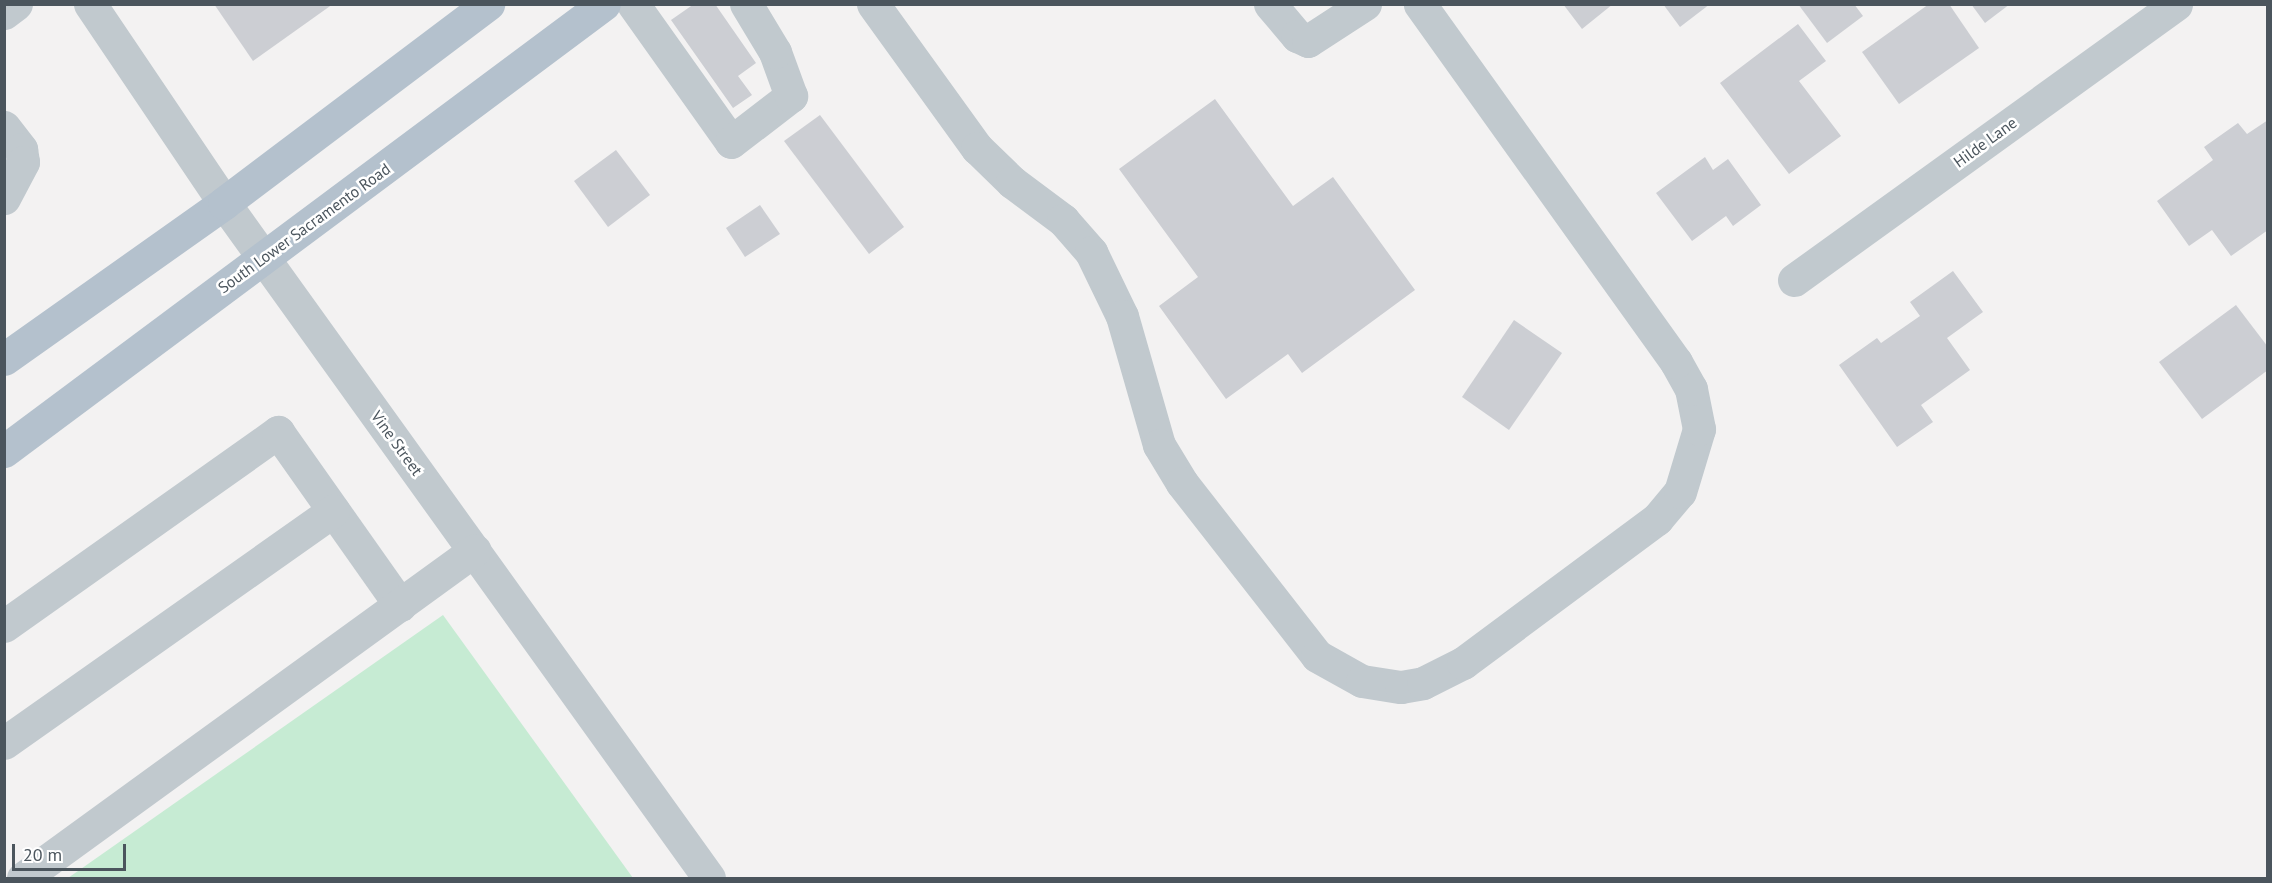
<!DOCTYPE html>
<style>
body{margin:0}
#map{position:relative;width:2272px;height:883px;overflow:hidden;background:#f3f2f2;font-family:"PT Sans",sans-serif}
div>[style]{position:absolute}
.green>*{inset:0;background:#c6ebd3}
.building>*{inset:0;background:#ccced3}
.minor>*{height:33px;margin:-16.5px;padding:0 16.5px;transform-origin:16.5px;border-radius:16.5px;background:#c1c9ce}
.major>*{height:33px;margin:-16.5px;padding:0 16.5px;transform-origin:16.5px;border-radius:16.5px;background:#b4c1cd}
span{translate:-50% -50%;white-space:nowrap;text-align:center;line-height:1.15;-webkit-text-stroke:5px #fff;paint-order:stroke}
.street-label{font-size:16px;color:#4b555d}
.frame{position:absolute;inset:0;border:6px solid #4b555d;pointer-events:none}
.scale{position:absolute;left:12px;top:844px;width:114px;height:27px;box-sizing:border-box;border:3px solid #4b555d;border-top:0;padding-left:8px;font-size:18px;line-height:21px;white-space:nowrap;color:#4b555d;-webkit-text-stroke:4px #fff;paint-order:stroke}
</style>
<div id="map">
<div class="green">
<i style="clip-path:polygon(443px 615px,633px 878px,68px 878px)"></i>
</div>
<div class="building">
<i style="clip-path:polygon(214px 4px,333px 4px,253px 61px)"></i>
<i style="clip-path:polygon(694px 4px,715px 4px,756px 63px,738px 76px,752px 95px,733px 108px,671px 20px)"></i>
<i style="clip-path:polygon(1563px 4px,1613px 4px,1582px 29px)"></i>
<i style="clip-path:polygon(1663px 4px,1710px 4px,1680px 27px)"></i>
<i style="clip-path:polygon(1798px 4px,1854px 4px,1863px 16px,1827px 43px)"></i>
<i style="clip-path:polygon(1929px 4px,1949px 4px,1979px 48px,1899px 104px,1862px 52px)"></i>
<i style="clip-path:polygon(1971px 4px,2010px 4px,1985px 23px)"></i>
<i style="clip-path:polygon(1798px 24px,1826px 61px,1799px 81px,1841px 136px,1789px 174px,1720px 83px)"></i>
<i style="clip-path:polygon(1215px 99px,1293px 206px,1333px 177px,1415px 290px,1302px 373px,1288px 354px,1226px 399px,1159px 306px,1198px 277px,1119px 169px)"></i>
<i style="clip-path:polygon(820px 115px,904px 227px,869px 254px,784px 141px)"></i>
<i style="clip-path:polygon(2268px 120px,2268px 230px,2231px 256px,2212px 230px,2189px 246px,2157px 201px,2213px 160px,2204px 147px,2238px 123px,2247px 134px)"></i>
<i style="clip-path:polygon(616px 150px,650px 195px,608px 227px,574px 181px)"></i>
<i style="clip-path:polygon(1705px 157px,1713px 170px,1728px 159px,1761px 205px,1733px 226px,1726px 216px,1692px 241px,1656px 193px)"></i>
<i style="clip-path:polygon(760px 205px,780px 234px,745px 257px,726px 228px)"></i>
<i style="clip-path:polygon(1953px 271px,1983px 312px,1947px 338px,1970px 370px,1921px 405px,1933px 422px,1897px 447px,1839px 365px,1877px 338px,1881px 343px,1920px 316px,1910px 302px)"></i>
<i style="clip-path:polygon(2236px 305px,2268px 347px,2268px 370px,2202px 419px,2159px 362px)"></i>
<i style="clip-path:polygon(1514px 320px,1562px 353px,1509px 430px,1462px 397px)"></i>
</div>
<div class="minor">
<i style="left:90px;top:4px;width:240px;rotate:56deg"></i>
<i style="left:224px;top:203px;width:831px;rotate:54.3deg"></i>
<i style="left:633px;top:4px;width:169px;rotate:54.6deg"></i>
<i style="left:731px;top:142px;width:76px;rotate:-37.5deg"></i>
<i style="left:791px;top:96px;width:47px;rotate:-110deg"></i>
<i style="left:775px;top:52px;width:56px;rotate:-121.1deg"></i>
<i style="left:873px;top:4px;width:178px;rotate:54.2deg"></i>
<i style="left:977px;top:148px;width:49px;rotate:44.2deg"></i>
<i style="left:1012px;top:182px;width:64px;rotate:36.7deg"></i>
<i style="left:1063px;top:220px;width:43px;rotate:48.8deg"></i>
<i style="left:1091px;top:252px;width:71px;rotate:64.2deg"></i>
<i style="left:1122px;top:316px;width:134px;rotate:74deg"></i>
<i style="left:1159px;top:445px;width:44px;rotate:58.8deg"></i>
<i style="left:1182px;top:483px;width:219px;rotate:52deg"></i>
<i style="left:1317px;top:656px;width:51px;rotate:29.1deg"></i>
<i style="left:1362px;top:681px;width:39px;rotate:9deg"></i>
<i style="left:1401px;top:687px;width:22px;rotate:-10deg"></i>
<i style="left:1423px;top:683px;width:45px;rotate:-26.6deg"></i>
<i style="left:1463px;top:663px;width:242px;rotate:-36.6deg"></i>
<i style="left:1657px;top:519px;width:35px;rotate:-50deg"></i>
<i style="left:1680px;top:492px;width:66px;rotate:-73.2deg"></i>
<i style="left:1699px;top:429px;width:41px;rotate:-101.3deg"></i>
<i style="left:1691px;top:389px;width:31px;rotate:-119deg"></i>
<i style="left:1676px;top:362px;width:440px;rotate:-125.6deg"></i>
<i style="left:1270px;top:4px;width:42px;rotate:49.8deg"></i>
<i style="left:1297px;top:36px;width:12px;rotate:24deg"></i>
<i style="left:1308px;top:41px;width:68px;rotate:-33deg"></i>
<i style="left:4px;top:13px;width:15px;rotate:-37deg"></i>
<i style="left:4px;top:127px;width:28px;rotate:52deg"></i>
<i style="left:21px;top:149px;width:13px;rotate:81deg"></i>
<i style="left:23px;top:162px;width:41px;rotate:117.8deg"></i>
<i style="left:1794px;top:280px;width:471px;rotate:-35.8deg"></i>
<i style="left:4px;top:626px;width:336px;rotate:-35.3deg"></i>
<i style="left:278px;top:432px;width:212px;rotate:54.8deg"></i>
<i style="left:4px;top:743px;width:403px;rotate:-35.2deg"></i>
<i style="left:23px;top:878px;width:558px;rotate:-35.97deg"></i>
</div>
<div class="major">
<i style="left:4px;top:359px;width:270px;rotate:-35.3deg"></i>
<i style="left:224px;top:203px;width:331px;rotate:-37deg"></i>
<i style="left:4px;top:451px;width:748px;rotate:-36.69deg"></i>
</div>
<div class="street-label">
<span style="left:1985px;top:142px;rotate:-36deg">Hilde Lane</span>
<span style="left:304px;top:228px;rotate:-36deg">South Lower Sacramento Road</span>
<span style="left:397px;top:443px;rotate:54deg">Vine Street</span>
</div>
<div class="frame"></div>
<div class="scale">20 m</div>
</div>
